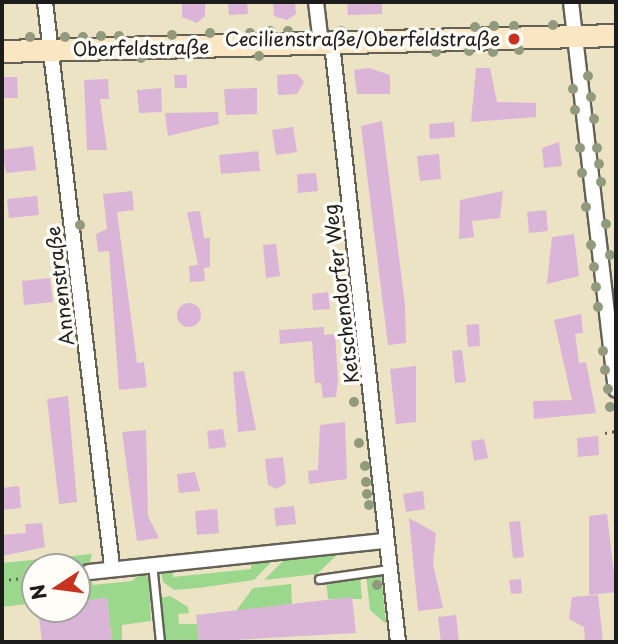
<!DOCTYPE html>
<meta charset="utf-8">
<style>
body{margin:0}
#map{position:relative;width:618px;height:644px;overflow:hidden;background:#ebe3c3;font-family:"Playpen Sans",sans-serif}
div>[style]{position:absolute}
.green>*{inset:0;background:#9bd88d}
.building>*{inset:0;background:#dab5d7}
.round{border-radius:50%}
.path>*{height:2.5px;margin-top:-1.25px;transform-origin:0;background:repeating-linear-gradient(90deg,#646256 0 2px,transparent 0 7px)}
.roads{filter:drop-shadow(2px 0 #646256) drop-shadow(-2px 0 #646256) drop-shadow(0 2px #646256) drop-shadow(0 -2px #646256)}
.lane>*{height:7px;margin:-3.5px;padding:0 3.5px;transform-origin:3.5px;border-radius:3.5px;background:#fff}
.street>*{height:14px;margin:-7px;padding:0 7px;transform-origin:7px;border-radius:7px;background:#fff}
.secondary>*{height:21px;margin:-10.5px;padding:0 10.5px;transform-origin:10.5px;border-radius:10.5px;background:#fbe6c3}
.trees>*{width:10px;height:10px;margin:-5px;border-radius:50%;background:#919a7d}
.dots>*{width:19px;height:19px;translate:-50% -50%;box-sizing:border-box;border:4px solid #fdfcf7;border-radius:50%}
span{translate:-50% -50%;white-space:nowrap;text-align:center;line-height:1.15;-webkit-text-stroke:7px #fdfcf7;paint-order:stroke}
.poi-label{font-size:19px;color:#1c1c1c}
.right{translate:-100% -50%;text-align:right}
.street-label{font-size:19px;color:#1c1c1c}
.frame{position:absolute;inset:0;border:4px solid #1c1c1c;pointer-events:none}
.north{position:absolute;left:21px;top:553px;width:70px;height:70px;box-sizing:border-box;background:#fdfcf7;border:2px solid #a3a29f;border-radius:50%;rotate:257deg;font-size:19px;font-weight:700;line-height:28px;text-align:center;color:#1c1c1c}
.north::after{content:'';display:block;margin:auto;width:24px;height:32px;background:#c8321e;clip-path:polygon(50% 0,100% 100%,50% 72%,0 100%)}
</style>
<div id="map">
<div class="green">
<i style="clip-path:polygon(340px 552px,317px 574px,264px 580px,289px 555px)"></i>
<i style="clip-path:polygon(92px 554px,88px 569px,93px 585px,132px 581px,145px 570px,149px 581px,151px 621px,122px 625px,122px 642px,112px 642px,107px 598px,77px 602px,77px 567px,35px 567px,35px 603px,2px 607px,2px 563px)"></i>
<i style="clip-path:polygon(274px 559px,254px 580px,198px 588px,174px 590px,163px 582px,161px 570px,172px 568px,173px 577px,251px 569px,251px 560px)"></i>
<i style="clip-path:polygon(381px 573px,386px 624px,370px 610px,366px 575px)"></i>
<i style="clip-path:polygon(360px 576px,362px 599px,328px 599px,326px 580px)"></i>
<i style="clip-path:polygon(291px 584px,292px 604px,236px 611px,253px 588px)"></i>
<i style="clip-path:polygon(170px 596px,188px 607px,189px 613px,178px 614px,179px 624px,197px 624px,199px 642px,165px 642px,160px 598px)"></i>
</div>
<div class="building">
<i style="clip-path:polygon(182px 2px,205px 2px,205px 16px,197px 23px,182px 17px)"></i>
<i style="clip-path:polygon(228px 2px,247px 2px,248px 14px,229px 15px)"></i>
<i style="clip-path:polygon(273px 2px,295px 2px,296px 14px,287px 20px,274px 16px)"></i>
<i style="clip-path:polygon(347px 2px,382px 2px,382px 14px,348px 15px)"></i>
<i style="clip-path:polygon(369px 68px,390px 75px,390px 94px,357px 94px,354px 70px)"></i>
<i style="clip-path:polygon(476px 68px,490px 68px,497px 102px,536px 103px,536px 117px,471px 122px)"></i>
<i style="clip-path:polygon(297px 74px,304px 82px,297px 94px,278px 95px,277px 75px)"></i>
<i style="clip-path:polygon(174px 75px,187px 75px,187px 88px,175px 88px)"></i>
<i style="clip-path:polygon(2px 77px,17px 77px,18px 98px,2px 98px)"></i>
<i style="clip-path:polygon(108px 79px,109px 99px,100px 99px,107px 150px,87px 150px,84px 80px)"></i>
<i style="clip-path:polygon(161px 88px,162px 112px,139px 113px,137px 90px)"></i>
<i style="clip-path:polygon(257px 88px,257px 114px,226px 115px,224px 89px)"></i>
<i style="clip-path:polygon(218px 112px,219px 124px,168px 136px,165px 113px)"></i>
<i style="clip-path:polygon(382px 121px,405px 305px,406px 343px,388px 345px,361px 126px)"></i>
<i style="clip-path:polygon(454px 122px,455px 137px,430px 139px,429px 124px)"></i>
<i style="clip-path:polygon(293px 127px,297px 152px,276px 155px,272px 130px)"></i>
<i style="clip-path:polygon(559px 142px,562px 166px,544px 168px,542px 148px)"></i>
<i style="clip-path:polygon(33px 146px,36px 170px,6px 173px,2px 150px)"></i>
<i style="clip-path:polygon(258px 151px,260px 171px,221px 174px,219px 155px)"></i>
<i style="clip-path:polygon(439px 154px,441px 179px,420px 181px,417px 156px)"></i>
<i style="clip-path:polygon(316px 173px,318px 191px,298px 193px,297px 174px)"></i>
<i style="clip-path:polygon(132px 191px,134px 210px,117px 212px,137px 363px,144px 362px,147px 387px,119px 390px,109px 251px,98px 252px,96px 234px,107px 229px,103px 194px)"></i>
<i style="clip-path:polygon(503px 191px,500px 218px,472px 221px,474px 237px,459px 239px,460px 200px)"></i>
<i style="clip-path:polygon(37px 196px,39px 215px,9px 218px,7px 199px)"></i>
<i style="clip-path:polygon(546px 210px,548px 231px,529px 233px,527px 212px)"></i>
<i style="clip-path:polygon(200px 211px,204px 238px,210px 238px,210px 267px,204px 268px,205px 281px,190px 282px,189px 266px,198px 265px,187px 212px)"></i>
<i style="clip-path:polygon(574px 234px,579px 276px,547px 284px,552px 237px)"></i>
<i style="clip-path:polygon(276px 244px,280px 276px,266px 278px,263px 245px)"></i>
<i style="clip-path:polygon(50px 278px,53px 302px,24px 305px,22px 281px)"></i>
<i style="clip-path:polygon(328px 292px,330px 309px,313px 310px,312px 294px)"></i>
<i class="round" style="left:177px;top:303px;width:24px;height:24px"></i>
<i style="clip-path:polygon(581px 314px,583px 333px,575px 334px,579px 363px,586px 362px,596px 413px,534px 419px,533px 401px,572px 400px,554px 320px)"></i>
<i style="clip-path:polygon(479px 324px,480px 346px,468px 347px,466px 325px)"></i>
<i style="clip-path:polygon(324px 327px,324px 335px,335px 334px,338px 380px,336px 397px,323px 398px,321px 383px,315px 383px,312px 341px,280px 344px,279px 330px)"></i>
<i style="clip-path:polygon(462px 350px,466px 382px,455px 383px,452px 351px)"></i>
<i style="clip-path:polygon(416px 366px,416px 422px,396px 424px,390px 369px)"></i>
<i style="clip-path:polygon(244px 371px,256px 430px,238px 432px,233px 372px)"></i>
<i style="clip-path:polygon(68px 396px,77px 502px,59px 504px,47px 399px)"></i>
<i style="clip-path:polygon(345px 422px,347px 479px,309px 484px,308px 471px,318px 470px,320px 425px)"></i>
<i style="clip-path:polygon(223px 429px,226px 447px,209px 449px,207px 431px)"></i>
<i style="clip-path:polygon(146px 430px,148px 516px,159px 538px,137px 541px,122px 432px)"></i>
<i style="clip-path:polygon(598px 436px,599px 455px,578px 457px,577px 438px)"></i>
<i style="clip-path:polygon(484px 439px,488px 458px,474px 461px,471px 441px)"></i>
<i style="clip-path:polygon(283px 457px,286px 483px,277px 489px,268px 485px,265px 459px)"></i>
<i style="clip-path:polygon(195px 472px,200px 491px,179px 493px,177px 474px)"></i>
<i style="clip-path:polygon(19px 486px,21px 508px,2px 510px,2px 488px)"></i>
<i style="clip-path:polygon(423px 491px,425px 509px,406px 512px,403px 494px)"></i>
<i style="clip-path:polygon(294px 506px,296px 524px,276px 526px,274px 508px)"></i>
<i style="clip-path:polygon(217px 509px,219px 533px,197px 535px,195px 511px)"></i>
<i style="clip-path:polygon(607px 514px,616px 592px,589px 595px,589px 516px)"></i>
<i style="clip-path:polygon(409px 518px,436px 533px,433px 564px,443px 608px,418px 611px)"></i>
<i style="clip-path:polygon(520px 521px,524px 557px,513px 558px,509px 522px)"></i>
<i style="clip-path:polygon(42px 523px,45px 547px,2px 556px,2px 535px,26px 533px,25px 524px)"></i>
<i style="clip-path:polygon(521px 579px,522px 593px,511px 594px,509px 580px)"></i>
<i style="clip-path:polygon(598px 595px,603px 642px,585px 642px,584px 627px,569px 619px,572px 597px)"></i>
<i style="clip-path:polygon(352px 597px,356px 633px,199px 642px,196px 615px)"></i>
<i style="clip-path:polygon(107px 598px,112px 642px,42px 642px,38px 609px,77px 609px,77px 602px)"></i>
<i style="clip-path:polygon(456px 615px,459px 642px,441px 642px,438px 617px)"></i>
</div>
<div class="path">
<i style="left:605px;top:433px;width:11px;rotate:-10deg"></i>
<i style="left:72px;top:567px;width:10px;rotate:-37deg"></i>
<i style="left:2px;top:580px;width:33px;rotate:-5deg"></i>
</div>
<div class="roads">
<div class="lane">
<i style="left:152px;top:563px;width:79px;rotate:84.2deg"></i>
<i style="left:319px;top:579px;width:71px;rotate:-8.1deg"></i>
</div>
<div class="street">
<i style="left:45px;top:2px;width:568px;rotate:83.23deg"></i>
<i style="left:316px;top:2px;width:42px;rotate:83.2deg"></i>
<i style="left:571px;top:2px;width:390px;rotate:83.4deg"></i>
<i style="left:332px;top:44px;width:602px;rotate:83.7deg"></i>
<i style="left:89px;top:572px;width:299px;rotate:-6deg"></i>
</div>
<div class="secondary">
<i style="left:2px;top:51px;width:614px;rotate:-1.49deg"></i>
</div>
</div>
<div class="trees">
<i style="left:553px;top:25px"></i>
<i style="left:494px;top:26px"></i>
<i style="left:514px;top:26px"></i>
<i style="left:475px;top:27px"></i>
<i style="left:270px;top:31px"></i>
<i style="left:288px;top:31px"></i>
<i style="left:341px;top:31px"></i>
<i style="left:210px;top:33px"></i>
<i style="left:250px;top:33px"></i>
<i style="left:172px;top:35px"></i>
<i style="left:101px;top:36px"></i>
<i style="left:119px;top:36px"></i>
<i style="left:30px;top:37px"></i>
<i style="left:65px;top:37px"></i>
<i style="left:83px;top:37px"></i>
<i style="left:519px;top:50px"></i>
<i style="left:469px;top:51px"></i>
<i style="left:436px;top:52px"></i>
<i style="left:493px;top:52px"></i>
<i style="left:259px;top:56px"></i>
<i style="left:141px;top:58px"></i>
<i style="left:588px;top:76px"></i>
<i style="left:573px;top:89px"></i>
<i style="left:591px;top:97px"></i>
<i style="left:575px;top:110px"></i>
<i style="left:594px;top:119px"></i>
<i style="left:580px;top:148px"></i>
<i style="left:597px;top:148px"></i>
<i style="left:599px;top:164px"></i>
<i style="left:582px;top:173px"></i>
<i style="left:601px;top:182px"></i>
<i style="left:586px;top:207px"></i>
<i style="left:606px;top:224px"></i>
<i style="left:80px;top:225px"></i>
<i style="left:591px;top:245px"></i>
<i style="left:610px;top:255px"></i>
<i style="left:594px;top:267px"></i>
<i style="left:596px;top:287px"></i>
<i style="left:598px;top:307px"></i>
<i style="left:603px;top:351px"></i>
<i style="left:605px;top:370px"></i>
<i style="left:351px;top:371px"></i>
<i style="left:608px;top:389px"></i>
<i style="left:354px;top:402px"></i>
<i style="left:610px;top:407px"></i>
<i style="left:359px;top:443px"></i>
<i style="left:365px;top:466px"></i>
<i style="left:366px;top:482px"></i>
<i style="left:367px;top:494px"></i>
<i style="left:369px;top:505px"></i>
<i style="left:377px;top:585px"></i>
</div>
<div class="dots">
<i style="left:514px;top:39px;background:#c8321e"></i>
</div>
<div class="poi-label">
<span class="right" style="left:500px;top:39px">Cecilienstraße/Oberfeldstraße</span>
</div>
<div class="street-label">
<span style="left:141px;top:48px;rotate:-1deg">Oberfeldstraße</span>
<span style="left:60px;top:286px;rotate:-97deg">Annenstraße</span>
<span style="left:341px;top:294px;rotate:-97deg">Ketschendorfer Weg</span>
</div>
<div class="frame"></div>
<div class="north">N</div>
</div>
